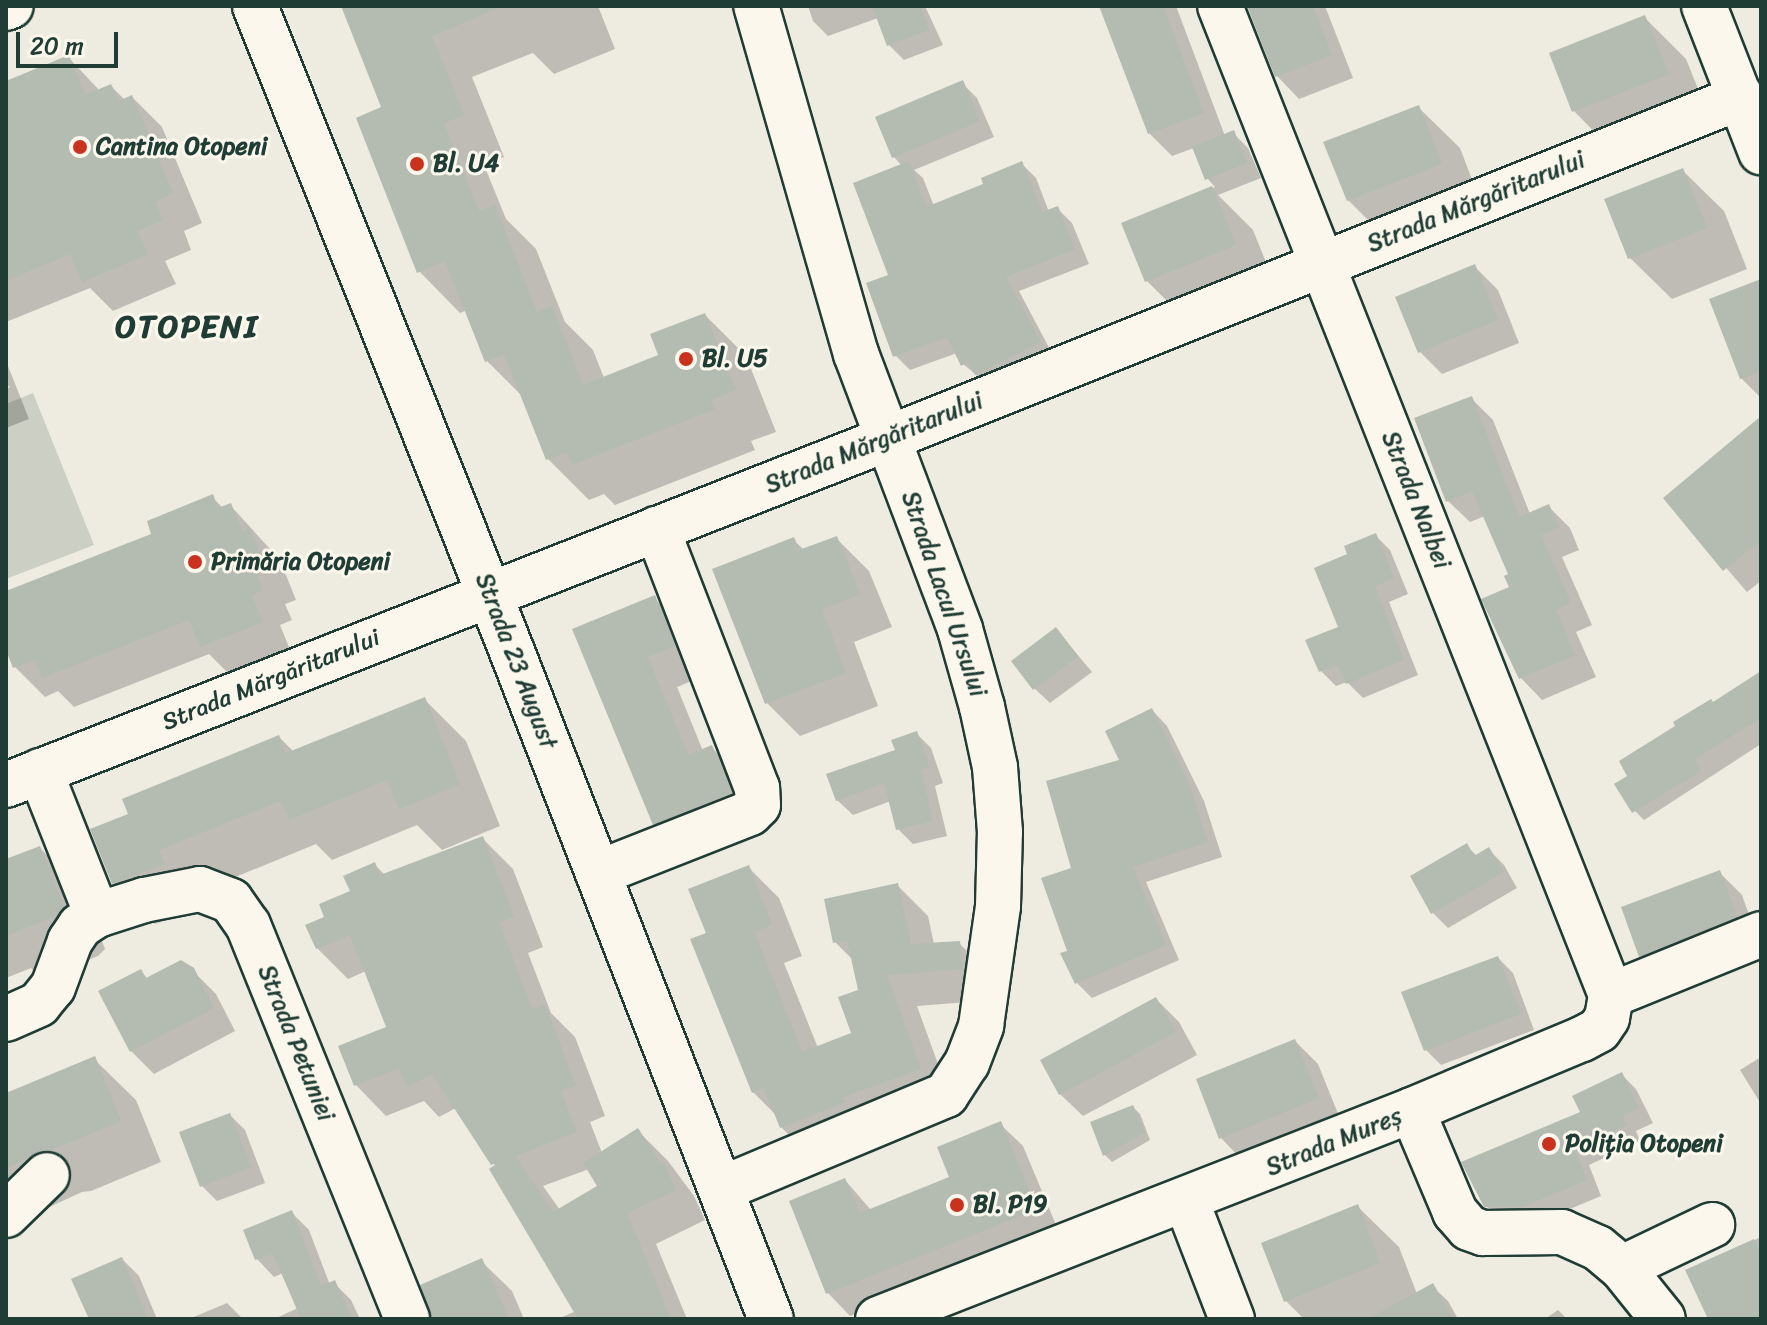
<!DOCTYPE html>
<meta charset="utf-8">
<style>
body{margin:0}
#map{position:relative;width:1767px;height:1325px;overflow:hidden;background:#eeece1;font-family:Sriracha,sans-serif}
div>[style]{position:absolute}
.green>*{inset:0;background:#cbcfc4}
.shadow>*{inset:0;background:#0003}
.building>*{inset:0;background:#b4bbb0}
.roads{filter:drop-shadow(2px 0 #1f3d34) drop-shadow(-2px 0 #1f3d34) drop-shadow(0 2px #1f3d34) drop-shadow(0 -2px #1f3d34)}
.minor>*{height:44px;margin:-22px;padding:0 22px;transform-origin:22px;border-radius:22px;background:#fbf7ec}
.major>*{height:44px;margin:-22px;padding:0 22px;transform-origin:22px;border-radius:22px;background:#fbf7ec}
.dots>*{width:22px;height:22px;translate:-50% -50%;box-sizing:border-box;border:4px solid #fbf7ec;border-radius:50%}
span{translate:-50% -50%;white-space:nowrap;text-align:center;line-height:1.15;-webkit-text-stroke:6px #fbf7ec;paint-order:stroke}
.poi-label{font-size:24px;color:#1f3d34;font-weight:700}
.left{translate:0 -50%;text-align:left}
.street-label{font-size:24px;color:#1f3d34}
.district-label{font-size:32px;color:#1f3d34;font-weight:700;letter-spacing:2px}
.frame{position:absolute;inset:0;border:8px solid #1f3d34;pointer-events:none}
.scale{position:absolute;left:16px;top:32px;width:102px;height:36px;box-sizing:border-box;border:4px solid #1f3d34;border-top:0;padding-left:10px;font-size:24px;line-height:28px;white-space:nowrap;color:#1f3d34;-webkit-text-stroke:6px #fbf7ec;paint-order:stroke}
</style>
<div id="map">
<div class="green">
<i style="clip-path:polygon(33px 393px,94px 545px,6px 579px,6px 404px)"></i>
</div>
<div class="shadow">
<i style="clip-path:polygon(343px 6px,598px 6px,615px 49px,554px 74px,533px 53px,472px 77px,504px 157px,484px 165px,506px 219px,536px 249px,565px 322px,593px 350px,604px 378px,661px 356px,705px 315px,746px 356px,776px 432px,751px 441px,755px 450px,615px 505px,604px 494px,589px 500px,548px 459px,524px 398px,487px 361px,467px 310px,460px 313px,419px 271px,384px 108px)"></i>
<i style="clip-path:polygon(808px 6px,925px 6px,943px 45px,904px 60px,889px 45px,878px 18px,828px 36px,813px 21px)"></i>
<i style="clip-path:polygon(1100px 6px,1176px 6px,1225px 136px,1233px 133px,1248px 148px,1261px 178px,1218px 195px,1253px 230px,1276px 287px,1188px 322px,1147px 281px,1124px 224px,1215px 187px,1207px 178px,1194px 148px,1172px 156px,1149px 133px)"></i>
<i style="clip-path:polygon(1249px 6px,1325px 6px,1353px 78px,1299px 99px,1277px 76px)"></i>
<i style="clip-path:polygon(1645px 18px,1686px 59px,1709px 116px,1615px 153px,1574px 111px)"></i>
<i style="clip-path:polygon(68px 57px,100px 91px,111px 86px,125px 100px,132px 97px,162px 127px,202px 223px,184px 231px,191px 250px,165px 261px,176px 284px,113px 311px,90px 288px,6px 322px,6px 94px)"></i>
<i style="clip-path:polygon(962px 83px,977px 98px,994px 137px,914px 170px,923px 178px,934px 206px,986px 185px,1021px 163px,1036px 178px,1049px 212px,1057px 208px,1072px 223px,1089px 264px,1019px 291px,1054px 357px,992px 388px,963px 364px,957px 353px,910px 370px,895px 355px,891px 276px,902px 166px,894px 157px)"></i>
<i style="clip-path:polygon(1418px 107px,1460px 148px,1482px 206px,1390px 242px,1348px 200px)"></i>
<i style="clip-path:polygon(1682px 170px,1724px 211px,1747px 269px,1672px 299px,1630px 258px)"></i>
<i style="clip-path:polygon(1475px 267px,1498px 290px,1519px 343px,1442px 374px,1419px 351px)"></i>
<i style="clip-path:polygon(1761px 281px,1761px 398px,1741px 378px)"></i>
<i style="clip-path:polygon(6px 361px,29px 419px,6px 428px,6px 389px,10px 387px,6px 384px)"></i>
<i style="clip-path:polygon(1471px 398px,1493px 420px,1530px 514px,1548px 506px,1570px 528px,1579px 550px,1562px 557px,1592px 625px,1576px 632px,1596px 677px,1542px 700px,1521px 678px,1484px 600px,1511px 588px,1510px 575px,1485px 516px,1470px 522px,1448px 501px)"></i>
<i style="clip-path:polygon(1761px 419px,1761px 581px,1747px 592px,1666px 498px)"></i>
<i style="clip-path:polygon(212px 497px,223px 508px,230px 505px,280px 560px,296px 600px,285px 604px,292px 620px,280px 625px,291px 652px,231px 676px,209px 654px,74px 707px,58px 691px,45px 697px,15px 667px,6px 644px,6px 593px,154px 535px)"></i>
<i style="clip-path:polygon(1375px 535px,1390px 550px,1408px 594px,1389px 602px,1418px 675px,1363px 698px,1347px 682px,1336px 686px,1321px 671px,1340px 629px,1350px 556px)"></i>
<i style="clip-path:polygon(836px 538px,869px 571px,892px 627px,854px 642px,878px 706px,800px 736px,767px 703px,793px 539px,804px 550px)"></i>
<i style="clip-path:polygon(654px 598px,684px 627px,704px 676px,677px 687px,703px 751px,712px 748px,741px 777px,760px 823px,684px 853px,654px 823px,575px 630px)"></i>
<i style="clip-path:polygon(1056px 629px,1092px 672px,1050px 703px,1034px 688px)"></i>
<i style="clip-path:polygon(1761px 673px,1761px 744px,1644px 820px,1629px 805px,1630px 776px,1714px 704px)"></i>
<i style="clip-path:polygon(424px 699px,466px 741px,500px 826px,442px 850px,417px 825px,332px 860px,316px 844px,199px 892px,205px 906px,155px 924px,113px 883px,131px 815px,279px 737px,294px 752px)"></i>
<i style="clip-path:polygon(1152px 710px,1167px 726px,1204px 801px,1222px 857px,1146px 882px,1179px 960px,1092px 998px,1077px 983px,1069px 952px,1074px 869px)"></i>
<i style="clip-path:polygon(916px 733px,931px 748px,943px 783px,935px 786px,947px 836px,913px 844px,898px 829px,891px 801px,853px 815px,837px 800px)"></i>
<i style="clip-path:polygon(evenodd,483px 839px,513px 869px,543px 947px,528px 953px,551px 1013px,575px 1037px,605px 1116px,590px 1122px,602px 1153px,638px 1131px,668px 1161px,694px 1196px,705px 1220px,656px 1244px,687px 1319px,558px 1319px,576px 1311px,496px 1167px,456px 1108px,439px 1117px,424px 1101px,386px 1116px,356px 1085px,389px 1028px,366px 971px,348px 979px,317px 948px,327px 918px,374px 864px,385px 875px,483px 839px,589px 1169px,600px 1186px,560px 1210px,543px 1186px,589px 1169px)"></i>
<i style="clip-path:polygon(1467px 846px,1477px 856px,1489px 850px,1504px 865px,1517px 888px,1448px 928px,1433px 913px)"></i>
<i style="clip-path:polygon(40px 848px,81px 889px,105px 949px,98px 956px,42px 979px,31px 968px,6px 978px,6px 861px)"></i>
<i style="clip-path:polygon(748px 867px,779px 898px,802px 956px,784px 963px,818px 1048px,854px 1034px,860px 991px,853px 960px,835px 942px,897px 885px,928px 916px,934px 944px,959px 943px,990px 974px,993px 1000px,917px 1006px,951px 1100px,812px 1158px,781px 1127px,776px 1115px,753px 1092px,708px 934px)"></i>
<i style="clip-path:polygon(1719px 872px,1742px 895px,1758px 940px,1664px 978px,1641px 955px)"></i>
<i style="clip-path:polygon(1498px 958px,1513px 973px,1534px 1030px,1441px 1065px,1426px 1050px)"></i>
<i style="clip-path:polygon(192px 970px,216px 994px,235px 1031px,154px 1074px,131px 1051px,141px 972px,148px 979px)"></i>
<i style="clip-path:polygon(1156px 999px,1179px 1022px,1197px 1055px,1083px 1116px,1060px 1094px)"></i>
<i style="clip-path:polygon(1295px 1041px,1318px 1064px,1341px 1121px,1243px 1161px,1221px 1138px)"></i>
<i style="clip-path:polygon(1761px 1057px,1761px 1104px,1740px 1070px)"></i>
<i style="clip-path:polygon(94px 1059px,136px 1100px,161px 1162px,91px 1191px,82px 1192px,6px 1227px,6px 1096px)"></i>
<i style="clip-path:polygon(1621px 1074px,1636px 1089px,1653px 1123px,1636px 1131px,1640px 1141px,1589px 1165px,1601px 1196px,1539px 1222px,1501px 1221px,1485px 1205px)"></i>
<i style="clip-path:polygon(1133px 1107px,1140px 1114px,1150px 1140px,1112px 1162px,1105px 1155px,1092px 1124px)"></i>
<i style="clip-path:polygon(230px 1115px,245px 1130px,265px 1183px,217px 1201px,201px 1185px)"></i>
<i style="clip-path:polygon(1000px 1124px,1023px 1146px,1059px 1232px,850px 1316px,828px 1293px,845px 1180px,871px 1210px,952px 1178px)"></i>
<i style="clip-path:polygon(1357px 1206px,1399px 1247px,1417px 1294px,1432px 1286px,1448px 1301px,1458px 1319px,1304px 1319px,1286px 1301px)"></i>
<i style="clip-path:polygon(292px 1213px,309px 1230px,330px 1285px,334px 1283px,351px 1300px,360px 1319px,274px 1319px,298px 1308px,283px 1273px,274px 1277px,257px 1259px)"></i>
<i style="clip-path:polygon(1761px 1237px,1761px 1319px,1714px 1319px,1688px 1271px)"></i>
<i style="clip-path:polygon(122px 1259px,139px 1276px,157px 1319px,91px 1319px)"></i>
<i style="clip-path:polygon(481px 1261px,512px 1291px,524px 1319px,436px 1319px)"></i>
<i style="clip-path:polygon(227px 1303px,243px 1319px,189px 1319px)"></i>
<i style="clip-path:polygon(1558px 1310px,1567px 1319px,1545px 1319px)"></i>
</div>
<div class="building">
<i style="clip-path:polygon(341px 6px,503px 6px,432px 36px,464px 115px,444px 123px,479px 211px,495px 205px,537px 312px,552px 306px,583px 385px,658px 355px,650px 334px,705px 313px,736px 390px,711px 400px,715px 409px,572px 465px,567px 452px,546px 460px,504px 354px,485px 362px,445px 261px,417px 273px,356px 118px,381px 107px)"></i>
<i style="clip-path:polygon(872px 6px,920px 6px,929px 30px,887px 46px)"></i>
<i style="clip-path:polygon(1099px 6px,1163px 6px,1204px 113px,1148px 134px)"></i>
<i style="clip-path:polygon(1247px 6px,1313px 6px,1332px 55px,1275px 77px)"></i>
<i style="clip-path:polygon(1645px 15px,1669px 74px,1572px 112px,1549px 53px)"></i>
<i style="clip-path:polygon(69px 55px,85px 95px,111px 84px,119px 101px,132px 95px,173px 193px,155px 202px,163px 220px,137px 231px,148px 254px,82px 282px,70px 254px,6px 281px,6px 81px)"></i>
<i style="clip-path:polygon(963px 80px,980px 121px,892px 158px,875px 117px)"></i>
<i style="clip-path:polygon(1419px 105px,1442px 164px,1347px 201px,1323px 142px)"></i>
<i style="clip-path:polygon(1234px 130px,1247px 163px,1205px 180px,1192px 147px)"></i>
<i style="clip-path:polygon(909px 161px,926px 207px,983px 184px,981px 178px,1022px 161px,1042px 212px,1058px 206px,1075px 249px,1006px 277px,1041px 342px,975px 375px,968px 362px,961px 366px,947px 337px,893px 357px,866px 283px,888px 275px,853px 183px)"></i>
<i style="clip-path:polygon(1683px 168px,1707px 228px,1628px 259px,1604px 199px)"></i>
<i style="clip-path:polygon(1212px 186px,1236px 245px,1145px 282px,1121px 223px)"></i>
<i style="clip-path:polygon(1475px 264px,1498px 320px,1418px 353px,1395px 297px)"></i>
<i style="clip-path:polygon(1761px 279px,1761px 371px,1740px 379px,1709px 299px)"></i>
<i style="clip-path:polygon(1472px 396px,1519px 517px,1549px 504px,1559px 528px,1541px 535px,1571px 603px,1556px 610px,1575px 655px,1519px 679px,1481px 599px,1509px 587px,1504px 576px,1508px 574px,1472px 491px,1446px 502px,1414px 418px)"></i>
<i style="clip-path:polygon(1761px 416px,1761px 540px,1723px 571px,1663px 498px)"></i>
<i style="clip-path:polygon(213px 494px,218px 508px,231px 503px,242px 531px,250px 528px,267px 571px,257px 575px,263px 590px,252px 595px,263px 622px,200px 647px,189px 620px,42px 678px,35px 660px,13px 668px,6px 650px,6px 591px,151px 534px,147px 521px)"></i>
<i style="clip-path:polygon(1376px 533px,1394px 578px,1375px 586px,1404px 660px,1346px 684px,1338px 665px,1319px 672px,1305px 640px,1338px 627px,1314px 568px,1347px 554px,1344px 546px)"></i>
<i style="clip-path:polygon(837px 536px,860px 594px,822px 609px,846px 673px,765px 704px,712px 569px,794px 537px,799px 550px)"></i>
<i style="clip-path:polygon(655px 595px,675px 646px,648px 657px,688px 755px,712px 745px,732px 793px,653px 825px,572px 629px)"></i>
<i style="clip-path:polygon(1056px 627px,1078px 656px,1033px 690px,1011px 661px)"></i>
<i style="clip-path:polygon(1761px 671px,1761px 718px,1695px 759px,1701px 771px,1632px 813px,1614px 784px,1627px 776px,1619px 761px,1675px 726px,1673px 722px,1711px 699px,1713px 702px)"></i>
<i style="clip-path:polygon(425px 697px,460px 784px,399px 809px,387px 780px,289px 820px,281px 801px,159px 850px,165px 864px,112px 884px,90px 829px,128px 814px,122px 799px,279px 735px,286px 753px)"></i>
<i style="clip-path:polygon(1152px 708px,1189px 784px,1208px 842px,1133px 867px,1166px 945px,1075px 984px,1060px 953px,1067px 951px,1041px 878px,1071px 868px,1046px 781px,1119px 760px,1105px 731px)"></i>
<i style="clip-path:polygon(917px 731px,929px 767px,921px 770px,933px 821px,896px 830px,884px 783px,836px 801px,826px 774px,895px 750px,891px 740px)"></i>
<i style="clip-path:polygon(483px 836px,514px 917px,499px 922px,532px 1009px,545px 1004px,576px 1086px,561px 1091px,577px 1132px,515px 1156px,553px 1212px,597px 1186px,583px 1163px,638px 1128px,661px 1164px,664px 1163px,676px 1190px,627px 1213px,671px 1319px,578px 1319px,489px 1169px,501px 1161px,491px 1165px,432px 1074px,407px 1087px,399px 1068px,354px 1086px,338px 1046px,386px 1027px,350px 935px,316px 949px,305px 925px,324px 917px,319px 904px,350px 891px,343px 876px,375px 862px,380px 875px)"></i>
<i style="clip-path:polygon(1467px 843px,1474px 856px,1489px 847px,1504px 872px,1431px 914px,1410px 876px)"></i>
<i style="clip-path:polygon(40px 846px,64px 907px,57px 915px,6px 936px,6px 859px)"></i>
<i style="clip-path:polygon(749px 865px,772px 925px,754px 932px,802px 1052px,851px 1033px,838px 997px,858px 990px,847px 940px,833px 943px,824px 899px,898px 883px,911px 944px,960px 941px,963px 969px,887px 975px,921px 1069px,843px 1097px,845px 1102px,780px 1128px,764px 1088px,752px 1093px,690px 939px,706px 933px,688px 889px)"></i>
<i style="clip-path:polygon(1720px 870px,1737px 917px,1639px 957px,1621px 907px)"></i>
<i style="clip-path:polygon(1498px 956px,1521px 1014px,1424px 1051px,1401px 992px)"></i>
<i style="clip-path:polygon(181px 960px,194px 968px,214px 1008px,130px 1052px,98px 991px,141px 969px,146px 978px)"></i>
<i style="clip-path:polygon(1156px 997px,1176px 1032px,1059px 1095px,1040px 1060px)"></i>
<i style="clip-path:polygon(1295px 1039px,1319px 1098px,1219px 1139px,1196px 1079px)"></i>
<i style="clip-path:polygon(95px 1056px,121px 1121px,49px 1151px,40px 1151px,6px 1169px,6px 1093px)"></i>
<i style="clip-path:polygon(1622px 1072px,1639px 1108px,1622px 1116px,1627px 1125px,1575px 1150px,1587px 1180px,1523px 1207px,1484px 1207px,1461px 1162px,1580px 1112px,1572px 1096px)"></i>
<i style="clip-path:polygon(1133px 1105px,1145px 1132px,1103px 1156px,1090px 1122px)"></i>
<i style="clip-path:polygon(230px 1113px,251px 1167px,200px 1187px,179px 1132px)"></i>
<i style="clip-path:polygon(1001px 1121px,1037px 1209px,826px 1294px,789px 1201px,845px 1178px,860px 1213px,949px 1177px,937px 1147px)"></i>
<i style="clip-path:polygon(1358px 1204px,1380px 1263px,1284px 1302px,1261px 1243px)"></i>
<i style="clip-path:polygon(292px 1210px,321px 1286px,335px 1280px,352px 1319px,301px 1319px,273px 1254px,255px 1260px,243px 1230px)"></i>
<i style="clip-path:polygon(1754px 1239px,1761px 1255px,1761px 1319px,1708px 1319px,1685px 1270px)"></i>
<i style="clip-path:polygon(122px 1257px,148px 1319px,89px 1319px,71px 1279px)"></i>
<i style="clip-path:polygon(482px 1258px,509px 1319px,432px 1319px,420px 1285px)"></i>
<i style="clip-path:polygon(1433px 1283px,1453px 1319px,1368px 1319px)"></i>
</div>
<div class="roads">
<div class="minor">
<i style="left:1704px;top:6px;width:157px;rotate:68.7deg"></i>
<i style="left:6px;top:8px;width:5px;rotate:-22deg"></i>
<i style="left:40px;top:771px;width:155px;rotate:68.4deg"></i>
<i style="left:6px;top:785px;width:949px;rotate:-21.45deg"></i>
<i style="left:889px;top:438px;width:918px;rotate:-21.81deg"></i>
<i style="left:598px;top:873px;width:163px;rotate:-21.5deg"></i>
<i style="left:750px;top:813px;width:11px;rotate:-45deg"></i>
<i style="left:758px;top:805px;width:17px;rotate:-93deg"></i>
<i style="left:757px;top:788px;width:278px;rotate:-111.1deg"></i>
<i style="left:1611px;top:995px;width:162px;rotate:-22.1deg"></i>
<i style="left:6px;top:1019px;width:36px;rotate:-24deg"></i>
<i style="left:39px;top:1004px;width:22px;rotate:-51deg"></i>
<i style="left:53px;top:987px;width:49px;rotate:-69.7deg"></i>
<i style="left:70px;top:941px;width:18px;rotate:-56deg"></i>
<i style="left:80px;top:926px;width:20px;rotate:-33deg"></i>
<i style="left:97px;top:915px;width:49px;rotate:-17.7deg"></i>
<i style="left:144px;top:900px;width:57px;rotate:-11.1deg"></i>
<i style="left:200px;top:889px;width:33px;rotate:21deg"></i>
<i style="left:231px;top:901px;width:29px;rotate:55deg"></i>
<i style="left:248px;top:925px;width:425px;rotate:68deg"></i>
<i style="left:1412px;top:1110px;width:111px;rotate:67.1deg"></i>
<i style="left:1455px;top:1212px;width:21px;rotate:49deg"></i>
<i style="left:1469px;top:1228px;width:15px;rotate:20deg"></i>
<i style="left:1483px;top:1233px;width:79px;rotate:-0.7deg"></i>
<i style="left:1562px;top:1232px;width:39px;rotate:24deg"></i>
<i style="left:1598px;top:1248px;width:31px;rotate:40deg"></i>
<i style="left:1622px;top:1268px;width:65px;rotate:51.2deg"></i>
<i style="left:721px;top:1189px;width:244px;rotate:-22.7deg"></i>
<i style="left:946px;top:1095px;width:38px;rotate:-57deg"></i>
<i style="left:967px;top:1063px;width:40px;rotate:-69deg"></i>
<i style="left:981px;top:1026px;width:121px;rotate:-81.9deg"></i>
<i style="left:998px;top:906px;width:74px;rotate:-88.5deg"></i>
<i style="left:1000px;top:832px;width:65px;rotate:-94.4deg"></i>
<i style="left:995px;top:767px;width:61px;rotate:-102.2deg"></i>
<i style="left:982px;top:707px;width:81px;rotate:-105.8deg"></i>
<i style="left:960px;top:629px;width:294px;rotate:-110.7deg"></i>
<i style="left:856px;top:354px;width:362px;rotate:-106deg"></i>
<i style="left:1186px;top:1200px;width:128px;rotate:68.9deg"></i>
<i style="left:6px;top:1215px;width:57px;rotate:-44.3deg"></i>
<i style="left:1622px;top:1268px;width:100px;rotate:-25.5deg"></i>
<i style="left:878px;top:1319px;width:573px;rotate:-21.37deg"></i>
<i style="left:1412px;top:1110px;width:184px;rotate:-22.7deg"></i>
<i style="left:1582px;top:1039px;width:19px;rotate:-28deg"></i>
<i style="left:1599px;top:1030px;width:14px;rotate:-56deg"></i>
<i style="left:1607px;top:1018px;width:23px;rotate:-80deg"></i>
<i style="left:1611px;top:995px;width:1063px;rotate:-111.57deg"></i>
</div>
<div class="major">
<i style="left:255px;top:6px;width:697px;rotate:68.29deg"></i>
<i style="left:513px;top:654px;width:713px;rotate:68.8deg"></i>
</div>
</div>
<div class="dots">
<i style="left:80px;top:147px;background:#c8321e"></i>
<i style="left:417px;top:164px;background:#c8321e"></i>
<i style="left:686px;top:359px;background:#c8321e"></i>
<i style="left:195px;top:562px;background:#c8321e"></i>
<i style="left:1549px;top:1144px;background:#c8321e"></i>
<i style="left:957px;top:1205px;background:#c8321e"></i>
</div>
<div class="poi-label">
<span class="left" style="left:96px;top:147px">Cantina Otopeni</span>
<span class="left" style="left:433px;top:164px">Bl. U4</span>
<span class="left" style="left:702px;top:359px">Bl. U5</span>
<span class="left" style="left:211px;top:562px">Primăria Otopeni</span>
<span class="left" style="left:1565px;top:1144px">Poliția Otopeni</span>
<span class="left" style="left:973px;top:1205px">Bl. P19</span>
</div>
<div class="street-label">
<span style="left:1476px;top:202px;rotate:-22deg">Strada Mărgăritarului</span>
<span style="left:874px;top:443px;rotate:-22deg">Strada Mărgăritarului</span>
<span style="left:1416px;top:500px;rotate:68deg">Strada Nalbei</span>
<span style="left:944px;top:594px;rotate:71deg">Strada Lacul Ursului</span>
<span style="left:516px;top:661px;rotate:69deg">Strada 23 August</span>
<span style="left:271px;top:680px;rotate:-22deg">Strada Mărgăritarului</span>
<span style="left:296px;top:1043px;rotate:68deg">Strada Petuniei</span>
<span style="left:1334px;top:1142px;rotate:-22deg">Strada Mureș</span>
</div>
<div class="district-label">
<span style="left:187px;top:327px">OTOPENI</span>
</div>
<div class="frame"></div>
<div class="scale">20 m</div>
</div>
